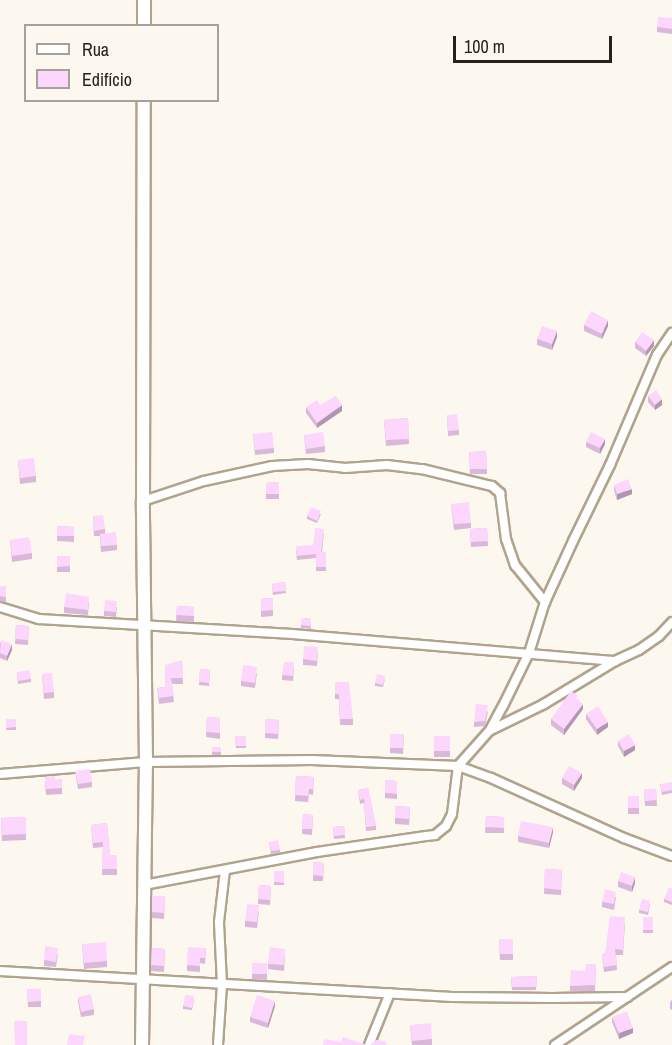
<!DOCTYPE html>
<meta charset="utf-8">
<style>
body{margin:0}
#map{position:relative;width:672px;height:1045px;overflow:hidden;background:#fdf8ef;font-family:"Archivo Narrow",sans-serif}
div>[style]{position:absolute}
.roads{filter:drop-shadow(2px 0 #b0a48e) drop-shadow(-2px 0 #b0a48e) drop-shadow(0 2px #b0a48e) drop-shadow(0 -2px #b0a48e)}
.street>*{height:8px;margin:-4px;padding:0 4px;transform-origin:4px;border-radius:4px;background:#fff}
.secondary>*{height:12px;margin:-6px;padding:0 6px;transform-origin:6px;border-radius:6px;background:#fff}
.wall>*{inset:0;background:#dab8da}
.shaded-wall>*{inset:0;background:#b196b1}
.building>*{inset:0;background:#fdd6fd}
span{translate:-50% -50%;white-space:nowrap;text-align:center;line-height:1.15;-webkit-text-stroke:4.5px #fdf8ef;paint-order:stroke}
.legend{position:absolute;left:24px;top:24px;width:195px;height:78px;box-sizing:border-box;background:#fdf8ef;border:2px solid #a7a299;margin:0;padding:8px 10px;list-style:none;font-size:18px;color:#272219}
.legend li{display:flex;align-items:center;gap:12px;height:30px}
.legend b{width:30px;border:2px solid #a7a299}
.scale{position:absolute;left:453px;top:36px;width:159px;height:27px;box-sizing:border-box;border:3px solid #272219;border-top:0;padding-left:8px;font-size:18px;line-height:21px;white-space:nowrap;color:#272219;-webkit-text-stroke:4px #fdf8ef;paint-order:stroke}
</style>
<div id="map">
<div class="roads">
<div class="street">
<i style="left:143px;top:501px;width:64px;rotate:-18.2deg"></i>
<i style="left:204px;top:481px;width:70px;rotate:-12.4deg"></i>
<i style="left:272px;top:466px;width:36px;rotate:-3deg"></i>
<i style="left:308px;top:464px;width:37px;rotate:6deg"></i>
<i style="left:345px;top:468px;width:42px;rotate:-4.1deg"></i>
<i style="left:387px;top:465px;width:35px;rotate:7deg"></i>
<i style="left:422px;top:469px;width:72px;rotate:13.7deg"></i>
<i style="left:492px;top:486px;width:11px;rotate:41deg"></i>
<i style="left:500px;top:493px;width:46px;rotate:82.6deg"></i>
<i style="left:506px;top:539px;width:28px;rotate:71deg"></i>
<i style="left:515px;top:565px;width:48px;rotate:51deg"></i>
<i style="left:0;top:607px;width:41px;rotate:17.1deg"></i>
<i style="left:39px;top:619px;width:254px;rotate:3.4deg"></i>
<i style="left:293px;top:634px;width:323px;rotate:4.8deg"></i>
<i style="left:491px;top:730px;width:59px;rotate:-26.1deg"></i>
<i style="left:544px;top:704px;width:83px;rotate:-31.2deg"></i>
<i style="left:615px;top:661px;width:26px;rotate:-25deg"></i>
<i style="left:639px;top:650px;width:24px;rotate:-35deg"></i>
<i style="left:659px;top:636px;width:19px;rotate:-47deg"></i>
<i style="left:0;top:774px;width:146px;rotate:-4.7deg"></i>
<i style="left:146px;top:762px;width:166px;rotate:-0.7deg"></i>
<i style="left:312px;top:760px;width:146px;rotate:2.4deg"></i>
<i style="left:458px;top:766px;width:35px;rotate:20deg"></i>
<i style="left:491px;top:778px;width:146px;rotate:24.3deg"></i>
<i style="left:624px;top:838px;width:51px;rotate:20.6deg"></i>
<i style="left:144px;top:885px;width:176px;rotate:-10.8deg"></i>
<i style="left:317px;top:852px;width:110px;rotate:-8.4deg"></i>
<i style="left:426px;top:836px;width:9px;rotate:-6deg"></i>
<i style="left:435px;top:835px;width:14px;rotate:-39deg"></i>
<i style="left:446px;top:826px;width:13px;rotate:-63deg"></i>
<i style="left:452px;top:814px;width:48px;rotate:-82.9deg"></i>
<i style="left:458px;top:766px;width:48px;rotate:-48.4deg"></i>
<i style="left:490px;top:730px;width:27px;rotate:-62deg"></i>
<i style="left:503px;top:706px;width:59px;rotate:-63.9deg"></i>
<i style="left:529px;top:653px;width:53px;rotate:-72.6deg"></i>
<i style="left:545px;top:602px;width:67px;rotate:-65.3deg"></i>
<i style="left:573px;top:541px;width:85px;rotate:-64deg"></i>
<i style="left:610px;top:465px;width:120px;rotate:-66.9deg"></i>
<i style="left:657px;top:355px;width:27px;rotate:-56deg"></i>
<i style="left:0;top:971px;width:453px;rotate:3.3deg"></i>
<i style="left:452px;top:997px;width:100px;rotate:0.6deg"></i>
<i style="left:552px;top:998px;width:75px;rotate:-0.8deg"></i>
<i style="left:627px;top:997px;width:54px;rotate:-33.7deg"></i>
<i style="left:218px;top:1045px;width:61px;rotate:-86.2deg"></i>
<i style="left:222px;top:984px;width:62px;rotate:-92.8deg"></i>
<i style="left:219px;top:922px;width:52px;rotate:-83.4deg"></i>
<i style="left:369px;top:1045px;width:56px;rotate:-68deg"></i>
<i style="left:555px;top:1045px;width:87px;rotate:-33.7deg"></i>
</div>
<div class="secondary">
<i style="left:144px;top:26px;width:26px;rotate:-90deg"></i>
<i style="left:142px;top:1045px;width:283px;rotate:-89.2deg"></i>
<i style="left:146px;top:762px;width:261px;rotate:-90.7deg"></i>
<i style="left:143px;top:501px;width:401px;rotate:-89.9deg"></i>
</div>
</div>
<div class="wall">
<i style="clip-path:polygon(672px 18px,672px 34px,657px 32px,657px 27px)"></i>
<i style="clip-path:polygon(584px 325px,608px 326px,602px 339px,584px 331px)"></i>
<i style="clip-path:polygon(557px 337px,552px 350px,537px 345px,537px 339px)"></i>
<i style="clip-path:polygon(635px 342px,654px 346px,646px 356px,635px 348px)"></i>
<i style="clip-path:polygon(648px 396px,662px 405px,655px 410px,648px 402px)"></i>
<i style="clip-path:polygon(320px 405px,342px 411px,317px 428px,306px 413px,306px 407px)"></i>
<i style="clip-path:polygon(447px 415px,459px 430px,459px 435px,448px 436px)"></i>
<i style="clip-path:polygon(408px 418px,409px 444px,386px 446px,384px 420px)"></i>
<i style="clip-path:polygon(253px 434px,274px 448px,274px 453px,255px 455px)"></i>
<i style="clip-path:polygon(304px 435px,325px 446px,325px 452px,306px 454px)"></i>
<i style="clip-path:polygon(586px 442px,605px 444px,600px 454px,586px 447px)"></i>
<i style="clip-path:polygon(486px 451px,487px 474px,470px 474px,469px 452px)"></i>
<i style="clip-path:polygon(18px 460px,36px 476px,36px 482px,20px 484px)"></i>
<i style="clip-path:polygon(279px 482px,279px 499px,266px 499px,266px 483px)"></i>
<i style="clip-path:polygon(614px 485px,632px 494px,617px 500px,614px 490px)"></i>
<i style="clip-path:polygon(451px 504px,471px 523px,471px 528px,454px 530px)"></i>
<i style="clip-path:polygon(321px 514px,317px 523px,307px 519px,307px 516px)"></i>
<i style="clip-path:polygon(93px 516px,105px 529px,105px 534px,117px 545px,117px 550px,101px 552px,100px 536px,94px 536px)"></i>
<i style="clip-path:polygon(57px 526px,74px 527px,74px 542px,57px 541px)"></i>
<i style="clip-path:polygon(487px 528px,488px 546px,471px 547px,470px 529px)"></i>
<i style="clip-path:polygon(324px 533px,322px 552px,326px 552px,326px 571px,316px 571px,316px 558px,297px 560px,296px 550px,313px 545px)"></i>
<i style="clip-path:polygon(10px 540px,32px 553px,32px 559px,12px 562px)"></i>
<i style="clip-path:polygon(57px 556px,70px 556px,70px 572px,57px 572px)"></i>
<i style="clip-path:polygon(285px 582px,286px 593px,273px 595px,272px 584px)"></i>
<i style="clip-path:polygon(0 586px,6px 586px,6px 602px,0 601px)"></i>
<i style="clip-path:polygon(273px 598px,273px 616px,261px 617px,261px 599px)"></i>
<i style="clip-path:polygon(89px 602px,88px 615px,64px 613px,64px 607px)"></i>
<i style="clip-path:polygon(177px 606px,194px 607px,194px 622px,176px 621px)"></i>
<i style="clip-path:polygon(117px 607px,116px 617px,104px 616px,104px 611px)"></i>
<i style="clip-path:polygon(310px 618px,311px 629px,301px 628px,301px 619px)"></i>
<i style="clip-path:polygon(16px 625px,29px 626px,28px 645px,15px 644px)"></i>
<i style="clip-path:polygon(0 642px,12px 650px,7px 661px,0 658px)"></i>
<i style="clip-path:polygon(318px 653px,317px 666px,303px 665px,303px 659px)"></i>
<i style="clip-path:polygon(182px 660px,183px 684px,172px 684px,174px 702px,159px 704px,157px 688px,165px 687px)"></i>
<i style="clip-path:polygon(294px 668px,293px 681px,282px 680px,282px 675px)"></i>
<i style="clip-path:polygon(200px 669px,210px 670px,209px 686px,199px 685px)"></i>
<i style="clip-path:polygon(17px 672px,31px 679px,31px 682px,18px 684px)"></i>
<i style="clip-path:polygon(257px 673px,255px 688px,241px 686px,241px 681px)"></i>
<i style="clip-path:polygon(42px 674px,54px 692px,54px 698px,44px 699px)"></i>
<i style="clip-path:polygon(385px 679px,383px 687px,375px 686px,375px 683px)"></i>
<i style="clip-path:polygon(335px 682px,353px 719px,353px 725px,340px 725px,339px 699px,335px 699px)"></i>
<i style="clip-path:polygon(578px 699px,583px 709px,564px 735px,551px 725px,551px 719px)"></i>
<i style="clip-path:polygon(488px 711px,485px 726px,474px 727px,474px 722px)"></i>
<i style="clip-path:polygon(586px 714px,608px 727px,597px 735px,586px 719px)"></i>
<i style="clip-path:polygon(207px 717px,220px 718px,220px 739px,206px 737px)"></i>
<i style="clip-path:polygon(6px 719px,16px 719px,16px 730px,6px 730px)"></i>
<i style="clip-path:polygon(265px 719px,279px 720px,278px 739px,265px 738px)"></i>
<i style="clip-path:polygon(390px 734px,404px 734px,403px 754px,390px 753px)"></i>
<i style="clip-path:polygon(235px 736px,246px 736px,246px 748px,236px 748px)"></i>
<i style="clip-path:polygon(434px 736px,450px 736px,450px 757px,434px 757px)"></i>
<i style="clip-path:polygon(618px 741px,635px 750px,624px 757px,618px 746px)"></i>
<i style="clip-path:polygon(212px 747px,221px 747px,221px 755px,212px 755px)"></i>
<i style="clip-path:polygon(75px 771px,92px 782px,92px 787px,78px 789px)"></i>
<i style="clip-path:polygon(296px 776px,314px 777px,313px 795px,309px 794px,308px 802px,295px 801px)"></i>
<i style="clip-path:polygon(562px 778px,582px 778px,574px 791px,562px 784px)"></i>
<i style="clip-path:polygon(62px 779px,62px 794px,46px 795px,45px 782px)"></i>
<i style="clip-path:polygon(385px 780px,397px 781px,397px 799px,385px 798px)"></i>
<i style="clip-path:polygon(660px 784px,672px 785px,672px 793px,662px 795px)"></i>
<i style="clip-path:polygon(368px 788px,376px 826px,376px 830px,366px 831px,364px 803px,360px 804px,358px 790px)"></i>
<i style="clip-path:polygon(644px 789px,656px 789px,657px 806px,645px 806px)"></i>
<i style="clip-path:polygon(628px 796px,639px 796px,639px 814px,628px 814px)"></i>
<i style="clip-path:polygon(395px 806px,410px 807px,409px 825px,395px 824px)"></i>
<i style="clip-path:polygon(303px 814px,313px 815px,312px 835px,302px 834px)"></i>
<i style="clip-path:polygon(486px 816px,504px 817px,504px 833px,485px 833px)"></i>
<i style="clip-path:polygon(26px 817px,26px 840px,2px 841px,1px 818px)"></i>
<i style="clip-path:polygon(107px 823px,110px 855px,117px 855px,117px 875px,102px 875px,103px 847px,93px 848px,91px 825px)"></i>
<i style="clip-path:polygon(344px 826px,345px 838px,334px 839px,333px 827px)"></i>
<i style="clip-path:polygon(553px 832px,549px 848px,518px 842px,518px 836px)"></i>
<i style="clip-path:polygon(269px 842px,280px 850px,280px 853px,271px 854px)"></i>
<i style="clip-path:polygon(313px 862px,324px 863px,323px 881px,313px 881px)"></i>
<i style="clip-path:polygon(545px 869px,562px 870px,561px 895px,544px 894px)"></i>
<i style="clip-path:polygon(274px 871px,284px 871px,284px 885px,274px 885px)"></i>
<i style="clip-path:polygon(618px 881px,635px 883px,632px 892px,618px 887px)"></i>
<i style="clip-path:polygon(259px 885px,271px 886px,270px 905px,258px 904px)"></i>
<i style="clip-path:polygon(672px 889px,672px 905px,664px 902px,664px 899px)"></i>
<i style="clip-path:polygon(152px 896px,165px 896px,164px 919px,152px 918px)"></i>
<i style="clip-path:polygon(616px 897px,614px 910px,602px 907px,602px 902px)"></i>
<i style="clip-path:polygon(650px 904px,648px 915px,639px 913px,639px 910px)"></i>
<i style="clip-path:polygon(259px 911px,257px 928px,245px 927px,245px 921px)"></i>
<i style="clip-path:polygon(643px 917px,653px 917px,653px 933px,643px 933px)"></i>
<i style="clip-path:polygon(625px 923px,623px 955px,616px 955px,617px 970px,604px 972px,602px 954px,605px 953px)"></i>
<i style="clip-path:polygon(499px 939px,513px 939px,513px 960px,500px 960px)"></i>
<i style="clip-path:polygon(82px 944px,107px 961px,107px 967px,84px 969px)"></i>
<i style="clip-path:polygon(152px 948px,165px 949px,164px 972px,151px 971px)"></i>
<i style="clip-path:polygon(206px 948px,205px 964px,200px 963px,200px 972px,187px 971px,187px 965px)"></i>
<i style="clip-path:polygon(58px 954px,56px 967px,44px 966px,44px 960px)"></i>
<i style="clip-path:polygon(285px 955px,284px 971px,268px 969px,268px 964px)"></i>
<i style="clip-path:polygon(252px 963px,267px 963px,267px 980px,252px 979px)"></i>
<i style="clip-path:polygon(596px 964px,595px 991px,570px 991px,570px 986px,585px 971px)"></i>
<i style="clip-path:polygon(537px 976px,536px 990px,512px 990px,511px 977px)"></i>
<i style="clip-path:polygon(27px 989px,41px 989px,41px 1007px,28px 1007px)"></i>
<i style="clip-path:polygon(78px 997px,94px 1009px,94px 1015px,81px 1017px,78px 1002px)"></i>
<i style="clip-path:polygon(194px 999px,192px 1010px,183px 1009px,183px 1006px)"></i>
<i style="clip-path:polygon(672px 999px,672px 1010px,670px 1009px,670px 1003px)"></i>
<i style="clip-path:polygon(275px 1006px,268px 1028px,250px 1022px,250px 1017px)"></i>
<i style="clip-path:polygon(612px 1017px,633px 1033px,619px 1039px,612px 1022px)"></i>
<i style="clip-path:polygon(410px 1025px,432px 1039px,432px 1045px,412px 1045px)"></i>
</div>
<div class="shaded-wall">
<i style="clip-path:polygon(608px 320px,608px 326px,602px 339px,602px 334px)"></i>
<i style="clip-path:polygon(557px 331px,557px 337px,552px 350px,552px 344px)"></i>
<i style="clip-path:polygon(654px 340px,654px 346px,646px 356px,646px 351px)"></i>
<i style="clip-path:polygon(662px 399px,662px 405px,655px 410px,655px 405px)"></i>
<i style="clip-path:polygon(342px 405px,342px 411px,317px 428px,317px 423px)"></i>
<i style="clip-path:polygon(605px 439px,605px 444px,600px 454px,600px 448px)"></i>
<i style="clip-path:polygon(632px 489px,632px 494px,617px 500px,617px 494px)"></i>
<i style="clip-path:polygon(12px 644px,12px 650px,7px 661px,7px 656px)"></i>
<i style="clip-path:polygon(583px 704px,583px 709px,564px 735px,564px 729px)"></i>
<i style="clip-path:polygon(608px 722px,608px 727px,597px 735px,597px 729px)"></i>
<i style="clip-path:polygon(635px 745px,635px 750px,624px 757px,624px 751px)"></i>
<i style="clip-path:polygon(582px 773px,582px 778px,574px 791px,574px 785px)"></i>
<i style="clip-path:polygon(553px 827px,553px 832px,549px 848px,549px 843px)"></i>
<i style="clip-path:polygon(635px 877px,635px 883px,632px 892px,632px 886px)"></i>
<i style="clip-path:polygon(275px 1001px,275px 1006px,268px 1028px,268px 1023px)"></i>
<i style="clip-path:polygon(633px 1028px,633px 1033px,619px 1039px,619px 1033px)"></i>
</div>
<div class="building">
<i style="clip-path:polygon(658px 17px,672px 18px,672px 29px,657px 27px)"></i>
<i style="clip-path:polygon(591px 311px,608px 320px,602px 334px,584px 325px)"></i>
<i style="clip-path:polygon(542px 326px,557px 331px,552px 344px,537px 339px)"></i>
<i style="clip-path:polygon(642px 332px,654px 340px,646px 351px,635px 342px)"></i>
<i style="clip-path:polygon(656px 390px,662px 399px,655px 405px,648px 396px)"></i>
<i style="clip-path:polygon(336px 396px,342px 405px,317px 423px,306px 407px,317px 400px,320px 405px)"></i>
<i style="clip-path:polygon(457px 414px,459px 430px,448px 431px,447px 415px)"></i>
<i style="clip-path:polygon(408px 418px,409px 439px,386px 440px,384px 420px)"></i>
<i style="clip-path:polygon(272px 432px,274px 448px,255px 450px,253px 434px)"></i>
<i style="clip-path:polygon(323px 432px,325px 446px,306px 449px,304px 435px)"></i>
<i style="clip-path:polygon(591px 432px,605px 439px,600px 448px,586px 442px)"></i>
<i style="clip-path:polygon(486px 451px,487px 469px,470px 469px,469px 452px)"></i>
<i style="clip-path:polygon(34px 458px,36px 476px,20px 478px,18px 460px)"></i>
<i style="clip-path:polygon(628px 479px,632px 489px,617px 494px,614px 485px)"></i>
<i style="clip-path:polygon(279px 482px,279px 494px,266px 494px,266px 483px)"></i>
<i style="clip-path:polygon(469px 502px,471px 523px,454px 524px,451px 504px)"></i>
<i style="clip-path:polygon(311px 507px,321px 511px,317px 521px,307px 516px)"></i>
<i style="clip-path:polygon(103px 515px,105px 529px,94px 531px,93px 516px)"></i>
<i style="clip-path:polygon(57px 526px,74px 527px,74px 536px,57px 536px)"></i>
<i style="clip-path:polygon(315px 528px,324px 529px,321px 552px,326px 552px,326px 567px,316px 567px,316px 554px,297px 556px,296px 546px,313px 545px)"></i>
<i style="clip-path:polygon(487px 528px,488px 541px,471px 542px,470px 529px)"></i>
<i style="clip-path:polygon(116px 532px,117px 545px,101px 546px,100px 534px)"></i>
<i style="clip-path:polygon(29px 537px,32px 553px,12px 556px,10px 540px)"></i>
<i style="clip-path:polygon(57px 556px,70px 556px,70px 566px,57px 567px)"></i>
<i style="clip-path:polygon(285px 582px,286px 591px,273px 592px,272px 584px)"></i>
<i style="clip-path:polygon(0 586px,6px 586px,6px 597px,0 596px)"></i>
<i style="clip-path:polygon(66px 593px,89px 597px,88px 610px,64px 607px)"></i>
<i style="clip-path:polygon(273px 598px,273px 610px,261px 611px,261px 599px)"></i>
<i style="clip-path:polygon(105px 600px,117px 601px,116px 612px,104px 611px)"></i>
<i style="clip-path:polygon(177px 606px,194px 607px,194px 616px,176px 615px)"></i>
<i style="clip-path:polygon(310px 618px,311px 626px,301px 625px,301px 619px)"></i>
<i style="clip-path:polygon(16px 625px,29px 626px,28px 640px,15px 639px)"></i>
<i style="clip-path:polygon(1px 640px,12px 644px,7px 656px,0 653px)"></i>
<i style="clip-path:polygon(304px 646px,318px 647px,317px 661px,303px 659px)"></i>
<i style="clip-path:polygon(182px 660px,183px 678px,171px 678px,174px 696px,159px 698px,157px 688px,165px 687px,165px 665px)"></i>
<i style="clip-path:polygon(284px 662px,294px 662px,293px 676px,282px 675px)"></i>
<i style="clip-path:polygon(243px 665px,257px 667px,255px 683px,241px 681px)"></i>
<i style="clip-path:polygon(200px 669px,210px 670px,209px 683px,199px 682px)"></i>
<i style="clip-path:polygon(30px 670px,31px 679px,18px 681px,17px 672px)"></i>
<i style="clip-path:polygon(52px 673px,54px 692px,44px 693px,42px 674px)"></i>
<i style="clip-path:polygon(377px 674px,385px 676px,383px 685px,375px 683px)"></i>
<i style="clip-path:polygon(335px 682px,349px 682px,353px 719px,340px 719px,339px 694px,335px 694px)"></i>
<i style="clip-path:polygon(571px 691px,578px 696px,576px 698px,583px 704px,564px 729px,551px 719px)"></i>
<i style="clip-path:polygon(476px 704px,488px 705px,485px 721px,474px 722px)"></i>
<i style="clip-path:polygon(598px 706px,608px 722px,597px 729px,586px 714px)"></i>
<i style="clip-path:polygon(207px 717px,220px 718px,220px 733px,206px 732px)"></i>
<i style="clip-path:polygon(6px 719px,16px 719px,16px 727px,6px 728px)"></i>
<i style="clip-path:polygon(265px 719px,279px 720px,278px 734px,265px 733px)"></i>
<i style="clip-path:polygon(390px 734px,404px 734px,403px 748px,390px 748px)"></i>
<i style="clip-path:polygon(629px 734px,635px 745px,624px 751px,618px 741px)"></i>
<i style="clip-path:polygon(235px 736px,246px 736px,246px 746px,236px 746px)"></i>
<i style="clip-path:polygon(434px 736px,450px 736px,450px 751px,434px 751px)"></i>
<i style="clip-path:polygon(212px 747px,221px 747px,221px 752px,212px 752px)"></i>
<i style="clip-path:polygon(569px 766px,582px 773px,574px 785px,562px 778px)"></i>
<i style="clip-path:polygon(90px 769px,92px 782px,78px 784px,75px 771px)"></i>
<i style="clip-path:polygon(55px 776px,55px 780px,62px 779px,62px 788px,46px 789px,45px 777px)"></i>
<i style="clip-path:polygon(296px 776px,314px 777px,313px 789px,309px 789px,308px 796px,295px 795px)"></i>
<i style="clip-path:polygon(385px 780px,397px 781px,397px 794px,385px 793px)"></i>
<i style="clip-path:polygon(672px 782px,672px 790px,662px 792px,660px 784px)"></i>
<i style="clip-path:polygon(368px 788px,376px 826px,366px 827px,364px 799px,360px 800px,358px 790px)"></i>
<i style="clip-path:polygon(644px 789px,656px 789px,657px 800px,645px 801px)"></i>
<i style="clip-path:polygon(628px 796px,639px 796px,639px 808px,628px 808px)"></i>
<i style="clip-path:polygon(395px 806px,410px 807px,409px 819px,395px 818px)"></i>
<i style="clip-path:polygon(303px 814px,313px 815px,312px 829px,302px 829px)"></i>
<i style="clip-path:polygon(486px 816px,504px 817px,504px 828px,485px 827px)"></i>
<i style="clip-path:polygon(26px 817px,26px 834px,2px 835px,1px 818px)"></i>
<i style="clip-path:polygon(521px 821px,553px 827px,549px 843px,518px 836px)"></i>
<i style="clip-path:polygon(107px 823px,110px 855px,117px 855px,117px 869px,102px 869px,103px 842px,93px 843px,91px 825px)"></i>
<i style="clip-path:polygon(344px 826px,345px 835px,334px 836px,333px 827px)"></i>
<i style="clip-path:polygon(278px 840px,280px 850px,271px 851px,269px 842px)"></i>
<i style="clip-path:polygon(313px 862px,324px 863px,323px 876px,313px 875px)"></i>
<i style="clip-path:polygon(545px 869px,562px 870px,561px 890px,544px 888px)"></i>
<i style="clip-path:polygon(274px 871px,284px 871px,284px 883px,274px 882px)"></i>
<i style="clip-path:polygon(621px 872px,635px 877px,632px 886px,618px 881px)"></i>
<i style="clip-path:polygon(259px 885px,271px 886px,270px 900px,258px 899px)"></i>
<i style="clip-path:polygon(669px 887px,672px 889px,672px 902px,664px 899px)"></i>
<i style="clip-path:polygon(605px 889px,616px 892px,614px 904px,602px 902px)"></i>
<i style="clip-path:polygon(152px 896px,165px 896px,164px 913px,152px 912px)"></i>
<i style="clip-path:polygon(642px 899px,650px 901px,648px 912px,639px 910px)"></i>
<i style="clip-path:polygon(247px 904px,259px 905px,257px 922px,245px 921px)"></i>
<i style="clip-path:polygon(610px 916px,625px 917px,623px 950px,615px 949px,617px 965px,604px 967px,602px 954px,605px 953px)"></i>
<i style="clip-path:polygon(643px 917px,653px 917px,653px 930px,643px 930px)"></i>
<i style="clip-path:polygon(499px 939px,513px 939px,513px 954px,500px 954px)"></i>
<i style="clip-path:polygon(106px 942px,107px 961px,84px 963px,82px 944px)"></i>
<i style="clip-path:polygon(45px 946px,58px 948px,56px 962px,44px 960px)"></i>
<i style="clip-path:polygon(188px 947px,206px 948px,205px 958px,200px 958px,200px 966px,187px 965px)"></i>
<i style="clip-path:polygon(270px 947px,285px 949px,284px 965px,268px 964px)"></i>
<i style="clip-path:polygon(152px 948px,165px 949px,164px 966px,151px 965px)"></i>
<i style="clip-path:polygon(252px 963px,267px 963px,267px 974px,252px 974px)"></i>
<i style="clip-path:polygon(586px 964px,596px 964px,595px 985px,570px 986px,571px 970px,585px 971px)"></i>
<i style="clip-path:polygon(537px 976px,536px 987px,512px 987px,511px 977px)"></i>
<i style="clip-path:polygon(27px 989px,41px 989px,41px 1001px,28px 1002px)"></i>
<i style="clip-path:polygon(91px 994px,94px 1009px,81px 1012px,78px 997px)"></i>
<i style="clip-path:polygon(185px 995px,194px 996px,192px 1008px,183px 1006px)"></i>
<i style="clip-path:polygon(257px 995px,275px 1001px,268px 1023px,250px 1017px)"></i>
<i style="clip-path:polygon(627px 1011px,633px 1028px,619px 1033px,612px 1017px)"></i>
<i style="clip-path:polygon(14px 1021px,27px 1021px,27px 1045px,15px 1045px)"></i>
<i style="clip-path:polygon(431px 1023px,432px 1039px,412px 1041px,410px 1025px)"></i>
<i style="clip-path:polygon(69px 1034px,85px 1036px,83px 1045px,67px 1045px)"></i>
<i style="clip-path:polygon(343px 1037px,367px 1045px,323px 1045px,324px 1039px,341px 1042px)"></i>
<i style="clip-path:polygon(376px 1040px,386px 1041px,386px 1045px,370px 1045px)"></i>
</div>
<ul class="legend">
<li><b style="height:8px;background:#fff"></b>Rua</li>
<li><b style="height:16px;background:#fdd6fd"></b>Edifício</li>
</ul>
<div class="scale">100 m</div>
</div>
